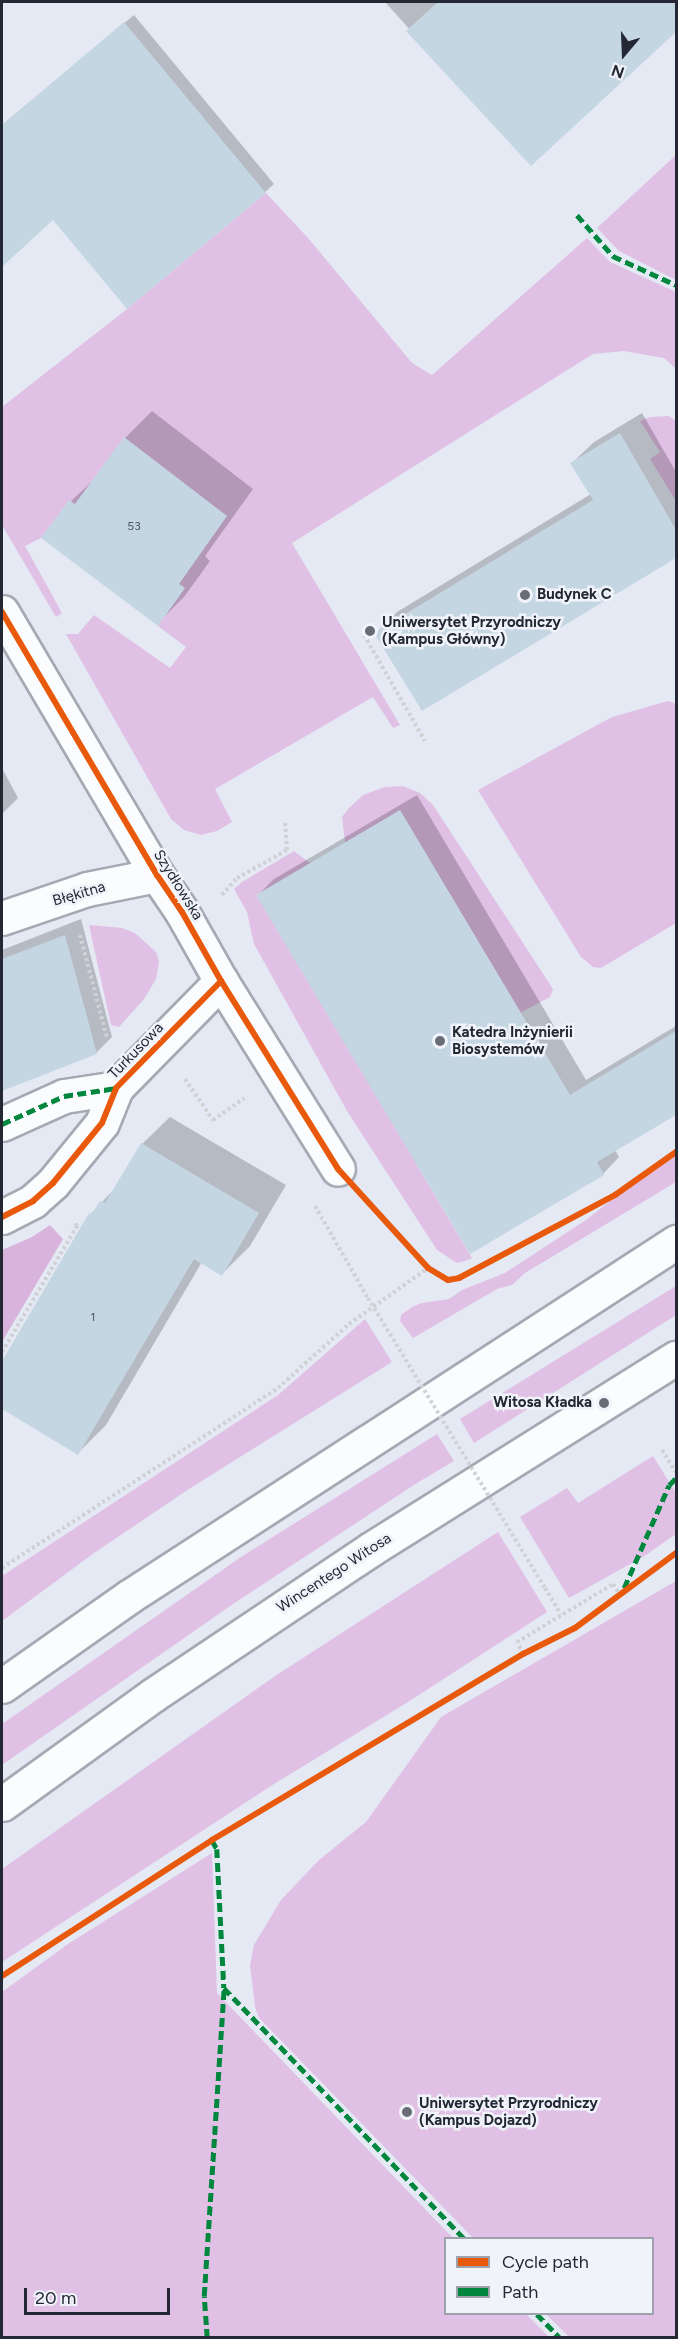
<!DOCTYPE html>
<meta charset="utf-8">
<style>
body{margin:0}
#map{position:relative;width:678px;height:2339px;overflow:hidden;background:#e4e9f4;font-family:Figtree,sans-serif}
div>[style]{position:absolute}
.green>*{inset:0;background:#e0c0e5}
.forest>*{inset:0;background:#d8b4dd}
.shadow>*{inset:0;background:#0003}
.building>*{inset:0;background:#c5d6e3}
.path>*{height:4px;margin-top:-2px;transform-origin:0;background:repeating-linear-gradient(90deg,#d0d1d5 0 3px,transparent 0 6px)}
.roads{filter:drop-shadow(2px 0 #a5a9b4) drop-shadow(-2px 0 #a5a9b4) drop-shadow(0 2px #a5a9b4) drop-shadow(0 -2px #a5a9b4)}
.street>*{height:33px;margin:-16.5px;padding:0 16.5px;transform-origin:16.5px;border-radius:16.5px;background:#fbfcfd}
.secondary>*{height:33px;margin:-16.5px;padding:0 16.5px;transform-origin:16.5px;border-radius:16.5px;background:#fbfcfd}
.path-bridge>*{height:4px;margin-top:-2px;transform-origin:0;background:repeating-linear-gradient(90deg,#d0d1d5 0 3px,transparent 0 6px)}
.quiet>*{height:4.5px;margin-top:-2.25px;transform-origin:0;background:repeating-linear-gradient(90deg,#00873e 0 9px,transparent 0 13.5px)}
.cycleway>*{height:6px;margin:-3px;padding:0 3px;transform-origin:3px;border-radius:3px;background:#e8590c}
.dots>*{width:16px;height:16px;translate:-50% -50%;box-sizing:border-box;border:3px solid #f0f3fa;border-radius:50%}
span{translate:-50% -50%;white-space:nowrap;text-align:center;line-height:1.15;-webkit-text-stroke:5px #f0f3fa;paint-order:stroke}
.number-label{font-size:12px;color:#4c5460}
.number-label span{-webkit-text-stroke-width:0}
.poi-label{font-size:15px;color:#232834;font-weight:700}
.left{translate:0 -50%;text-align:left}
.right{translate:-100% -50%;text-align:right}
.street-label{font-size:15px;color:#232834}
.frame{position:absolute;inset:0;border:3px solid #232834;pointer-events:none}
.legend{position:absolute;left:444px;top:2237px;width:210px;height:78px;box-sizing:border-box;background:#f0f3fa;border:2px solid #9ea2ab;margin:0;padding:8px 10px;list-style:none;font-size:18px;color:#232834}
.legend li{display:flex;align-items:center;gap:12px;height:30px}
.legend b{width:30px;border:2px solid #9ea2ab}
.north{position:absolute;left:594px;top:24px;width:60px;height:60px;-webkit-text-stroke:4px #f0f3fa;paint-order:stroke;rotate:199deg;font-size:16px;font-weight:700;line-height:24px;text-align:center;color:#232834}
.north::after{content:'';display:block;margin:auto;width:21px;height:27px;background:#232834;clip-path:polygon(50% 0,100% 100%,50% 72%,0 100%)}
.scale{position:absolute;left:24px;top:2288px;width:146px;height:27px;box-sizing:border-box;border:3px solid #232834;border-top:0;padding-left:8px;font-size:18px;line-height:21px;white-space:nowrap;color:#232834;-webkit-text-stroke:4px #f0f3fa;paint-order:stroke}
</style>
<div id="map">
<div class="green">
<i style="clip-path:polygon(676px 155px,676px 280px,619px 251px,597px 228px)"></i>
<i style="clip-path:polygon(266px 193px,308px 238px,412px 363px,432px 375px,587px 238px,610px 262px,676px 292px,676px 369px,664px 358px,624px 351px,593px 354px,292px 543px,400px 725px,393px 728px,373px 697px,215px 789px,232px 822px,217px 831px,201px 835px,184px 830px,171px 819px,66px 634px,78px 634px,94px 615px,170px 668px,186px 647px,158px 626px,70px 500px,41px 538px,25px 546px,62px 613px,56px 617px,2px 525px,2px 407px,127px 309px)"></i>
<i style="clip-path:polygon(669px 416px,676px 421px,676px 501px,650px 459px,660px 452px,640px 421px,650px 417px)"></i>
<i style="clip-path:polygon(668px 701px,676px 704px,676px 923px,601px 968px,593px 967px,581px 957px,478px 790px,612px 717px)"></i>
<i style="clip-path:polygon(403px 786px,420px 793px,433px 805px,553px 989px,550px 997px,520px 1013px,345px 842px,342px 817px,349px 808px,363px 795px,385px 787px)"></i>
<i style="clip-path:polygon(294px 851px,310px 863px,418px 1167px,472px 1258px,465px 1261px,457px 1263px,437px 1250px,347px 1111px,254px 944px,247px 912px,234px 889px,242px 882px)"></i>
<i style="clip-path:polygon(89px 925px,122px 928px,135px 933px,156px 952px,159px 961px,156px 979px,144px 999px,119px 1027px,111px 1025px)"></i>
<i style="clip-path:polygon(676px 1155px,676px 1182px,525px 1273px,512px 1285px,497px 1289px,413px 1338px,400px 1321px,401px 1315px,412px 1307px,422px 1303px,449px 1299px,462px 1290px,505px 1273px,586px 1220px,653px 1167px)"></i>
<i style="clip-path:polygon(676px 1286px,676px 1315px,474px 1443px,460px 1419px)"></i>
<i style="clip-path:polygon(365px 1319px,392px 1362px,189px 1489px,94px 1553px,2px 1621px,2px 1576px,278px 1395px)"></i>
<i style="clip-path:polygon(437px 1434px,454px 1461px,417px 1483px,233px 1604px,2px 1765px,2px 1724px,241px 1557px)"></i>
<i style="clip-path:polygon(653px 1456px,676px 1493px,676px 1534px,643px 1557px,569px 1598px,520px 1517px,567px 1488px,578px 1503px)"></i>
<i style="clip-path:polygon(498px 1532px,547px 1612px,408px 1702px,274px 1784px,2px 1962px,2px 1869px,275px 1676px)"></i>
<i style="clip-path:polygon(676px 1581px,676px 2337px,569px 2337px,546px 2314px,652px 2314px,652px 2238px,473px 2238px,259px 2018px,255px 2007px,250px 1965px,254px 1945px,281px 1900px,319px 1860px,366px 1822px,441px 1717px)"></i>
<i style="clip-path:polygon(212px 1853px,217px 1993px,453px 2238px,446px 2238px,446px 2314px,526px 2314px,549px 2337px,2px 2337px,2px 1992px,68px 1944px)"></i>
</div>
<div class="forest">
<i style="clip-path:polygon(50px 1225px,63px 1239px,2px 1342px,2px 1250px,32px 1237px)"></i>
</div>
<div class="shadow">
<i style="clip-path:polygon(385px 2px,676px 2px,676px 30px,531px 164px)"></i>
<i style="clip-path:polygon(134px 15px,274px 184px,265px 192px,53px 218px,11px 256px,2px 245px,2px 125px)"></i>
<i style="clip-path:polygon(152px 411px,253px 489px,205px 556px,210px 561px,184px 597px,157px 624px,44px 538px,71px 501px,99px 475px,125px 438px)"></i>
<i style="clip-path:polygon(642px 413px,676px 472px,676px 556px,422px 709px,376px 633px,397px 612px,591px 494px,572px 463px,594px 442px)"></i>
<i style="clip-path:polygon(2px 768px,18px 798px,2px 814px)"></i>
<i style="clip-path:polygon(417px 795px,586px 1080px,676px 1026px,676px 1113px,615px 1150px,619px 1157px,603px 1174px,258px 895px,274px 879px)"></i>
<i style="clip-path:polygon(81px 919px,112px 1037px,96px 1053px,2px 1089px,2px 950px)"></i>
<i style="clip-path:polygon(170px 1117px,286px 1185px,250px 1246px,222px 1274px,202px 1262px,106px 1425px,78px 1453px,2px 1408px,2px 1364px,91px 1214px,118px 1185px,142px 1144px)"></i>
</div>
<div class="building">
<i style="clip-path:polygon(438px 2px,676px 2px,676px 32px,531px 166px,406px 31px)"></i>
<i style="clip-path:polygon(124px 22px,266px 193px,127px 309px,53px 220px,2px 267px,2px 125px)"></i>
<i style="clip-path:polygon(620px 433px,676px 530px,676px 558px,422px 711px,374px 633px,593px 500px,570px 463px)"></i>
<i style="clip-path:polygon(124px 437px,227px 516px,179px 584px,185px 588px,158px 626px,41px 538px,69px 500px,75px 504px)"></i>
<i style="clip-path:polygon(400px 810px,570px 1095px,676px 1031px,676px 1115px,597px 1162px,604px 1175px,470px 1254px,256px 895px)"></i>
<i style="clip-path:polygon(65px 935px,97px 1054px,2px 1091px,2px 959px)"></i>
<i style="clip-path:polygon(141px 1143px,259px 1213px,222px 1276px,194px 1259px,78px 1455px,2px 1409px,2px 1361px,89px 1213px,92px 1214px,100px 1201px,105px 1203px)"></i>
</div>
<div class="path">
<i style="left:364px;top:635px;width:122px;rotate:60.1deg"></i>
<i style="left:222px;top:895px;width:23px;rotate:-49deg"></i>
<i style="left:237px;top:878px;width:57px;rotate:-29.2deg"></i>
<i style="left:287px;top:850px;width:30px;rotate:-94deg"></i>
<i style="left:80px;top:935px;width:106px;rotate:75.3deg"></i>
<i style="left:185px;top:1079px;width:50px;rotate:55.7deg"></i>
<i style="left:213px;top:1120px;width:38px;rotate:-35deg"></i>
<i style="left:315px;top:1206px;width:106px;rotate:60.1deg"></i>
<i style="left:2px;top:1352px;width:147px;rotate:-59.2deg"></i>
<i style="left:77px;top:1226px;width:4px;rotate:-117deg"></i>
<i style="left:662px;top:1450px;width:26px;rotate:58deg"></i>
<i style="left:2px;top:1568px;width:330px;rotate:-33.1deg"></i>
<i style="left:278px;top:1388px;width:96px;rotate:-42deg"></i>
<i style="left:349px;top:1324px;width:97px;rotate:-35.3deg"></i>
<i style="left:545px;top:1588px;width:31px;rotate:59deg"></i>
<i style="left:523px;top:1654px;width:13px;rotate:-117deg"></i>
<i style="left:517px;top:1642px;width:112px;rotate:-31.1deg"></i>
<i style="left:613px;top:1584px;width:15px;rotate:58deg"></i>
</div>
<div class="roads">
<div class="street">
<i style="left:2px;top:612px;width:305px;rotate:59.5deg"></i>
<i style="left:157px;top:875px;width:45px;rotate:56deg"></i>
<i style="left:182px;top:912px;width:79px;rotate:60.5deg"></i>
<i style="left:221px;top:981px;width:221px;rotate:58.1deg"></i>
<i style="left:2px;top:918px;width:90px;rotate:-18.8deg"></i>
<i style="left:87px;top:889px;width:71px;rotate:-11.3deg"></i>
<i style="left:2px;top:1124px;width:68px;rotate:-24.3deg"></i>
<i style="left:64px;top:1096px;width:53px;rotate:-8.7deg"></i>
<i style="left:2px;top:1217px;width:35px;rotate:-27deg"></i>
<i style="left:33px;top:1201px;width:27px;rotate:-42deg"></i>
<i style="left:53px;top:1183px;width:77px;rotate:-50.8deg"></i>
<i style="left:102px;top:1123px;width:38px;rotate:-68deg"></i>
<i style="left:116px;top:1088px;width:150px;rotate:-45.5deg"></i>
</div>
<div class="secondary">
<i style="left:2px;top:1686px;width:156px;rotate:-35.1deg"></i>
<i style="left:130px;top:1596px;width:651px;rotate:-32.96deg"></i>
<i style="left:2px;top:1804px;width:186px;rotate:-35.8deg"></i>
<i style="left:153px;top:1695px;width:262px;rotate:-33.8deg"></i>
<i style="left:371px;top:1549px;width:360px;rotate:-32.1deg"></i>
</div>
</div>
<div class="path-bridge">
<i style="left:368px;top:1298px;width:340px;rotate:58.6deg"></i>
</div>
<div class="quiet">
<i style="left:577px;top:215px;width:55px;rotate:48.7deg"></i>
<i style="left:613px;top:256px;width:69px;rotate:24.7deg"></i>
<i style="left:2px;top:1124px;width:68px;rotate:-24.3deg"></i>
<i style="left:64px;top:1096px;width:53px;rotate:-8.7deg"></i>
<i style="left:624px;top:1588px;width:112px;rotate:-66.4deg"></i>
<i style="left:669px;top:1485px;width:10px;rotate:-45deg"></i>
<i style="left:212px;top:1840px;width:10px;rotate:61deg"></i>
<i style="left:217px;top:1849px;width:139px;rotate:87.1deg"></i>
<i style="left:224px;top:1988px;width:347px;rotate:46.2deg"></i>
<i style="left:537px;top:2314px;width:33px;rotate:46deg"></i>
<i style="left:207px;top:2338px;width:42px;rotate:-94.1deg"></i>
<i style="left:204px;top:2296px;width:309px;rotate:-86.3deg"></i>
</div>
<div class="cycleway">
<i style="left:2px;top:612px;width:305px;rotate:59.5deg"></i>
<i style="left:157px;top:875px;width:45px;rotate:56deg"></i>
<i style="left:182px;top:912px;width:79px;rotate:60.5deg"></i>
<i style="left:221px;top:981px;width:221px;rotate:58.1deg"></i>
<i style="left:338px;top:1169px;width:134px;rotate:47.7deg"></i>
<i style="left:428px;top:1268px;width:23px;rotate:31deg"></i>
<i style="left:448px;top:1280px;width:11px;rotate:-10deg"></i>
<i style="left:459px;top:1278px;width:177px;rotate:-28deg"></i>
<i style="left:615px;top:1195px;width:75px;rotate:-35.2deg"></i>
<i style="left:2px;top:1217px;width:35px;rotate:-27deg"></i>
<i style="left:33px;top:1201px;width:27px;rotate:-42deg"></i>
<i style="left:53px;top:1183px;width:77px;rotate:-50.8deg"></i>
<i style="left:102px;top:1123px;width:38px;rotate:-68deg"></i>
<i style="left:116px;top:1088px;width:150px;rotate:-45.5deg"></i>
<i style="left:2px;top:1976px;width:250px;rotate:-32.9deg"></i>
<i style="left:212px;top:1840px;width:362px;rotate:-30.9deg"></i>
<i style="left:523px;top:1654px;width:58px;rotate:-26.6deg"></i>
<i style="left:575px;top:1628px;width:126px;rotate:-36.6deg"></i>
</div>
<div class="dots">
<i style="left:525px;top:595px;background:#676c77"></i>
<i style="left:370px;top:631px;background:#676c77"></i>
<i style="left:440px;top:1041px;background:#676c77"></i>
<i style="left:604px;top:1403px;background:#676c77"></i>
<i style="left:407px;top:2112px;background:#676c77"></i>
</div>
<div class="number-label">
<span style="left:134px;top:527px">53</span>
<span style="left:93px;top:1318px">1</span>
</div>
<div class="poi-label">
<span class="left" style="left:537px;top:595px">Budynek C</span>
<span class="left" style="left:382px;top:631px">Uniwersytet Przyrodniczy<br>(Kampus Główny)</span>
<span class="left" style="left:452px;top:1041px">Katedra Inżynierii<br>Biosystemów</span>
<span class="right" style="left:592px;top:1403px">Witosa Kładka</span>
<span class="left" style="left:419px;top:2112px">Uniwersytet Przyrodniczy<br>(Kampus Dojazd)</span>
</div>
<div class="street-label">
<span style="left:178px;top:885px;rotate:58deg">Szydłowska</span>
<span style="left:79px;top:894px;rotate:-16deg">Błękitna</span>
<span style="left:136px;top:1051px;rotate:-46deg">Turkusowa</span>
<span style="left:334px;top:1573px;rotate:-33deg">Wincentego Witosa</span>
</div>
<div class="frame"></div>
<ul class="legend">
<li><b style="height:8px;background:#e8590c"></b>Cycle path</li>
<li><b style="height:8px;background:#00873e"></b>Path</li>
</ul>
<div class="north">N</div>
<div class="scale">20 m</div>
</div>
